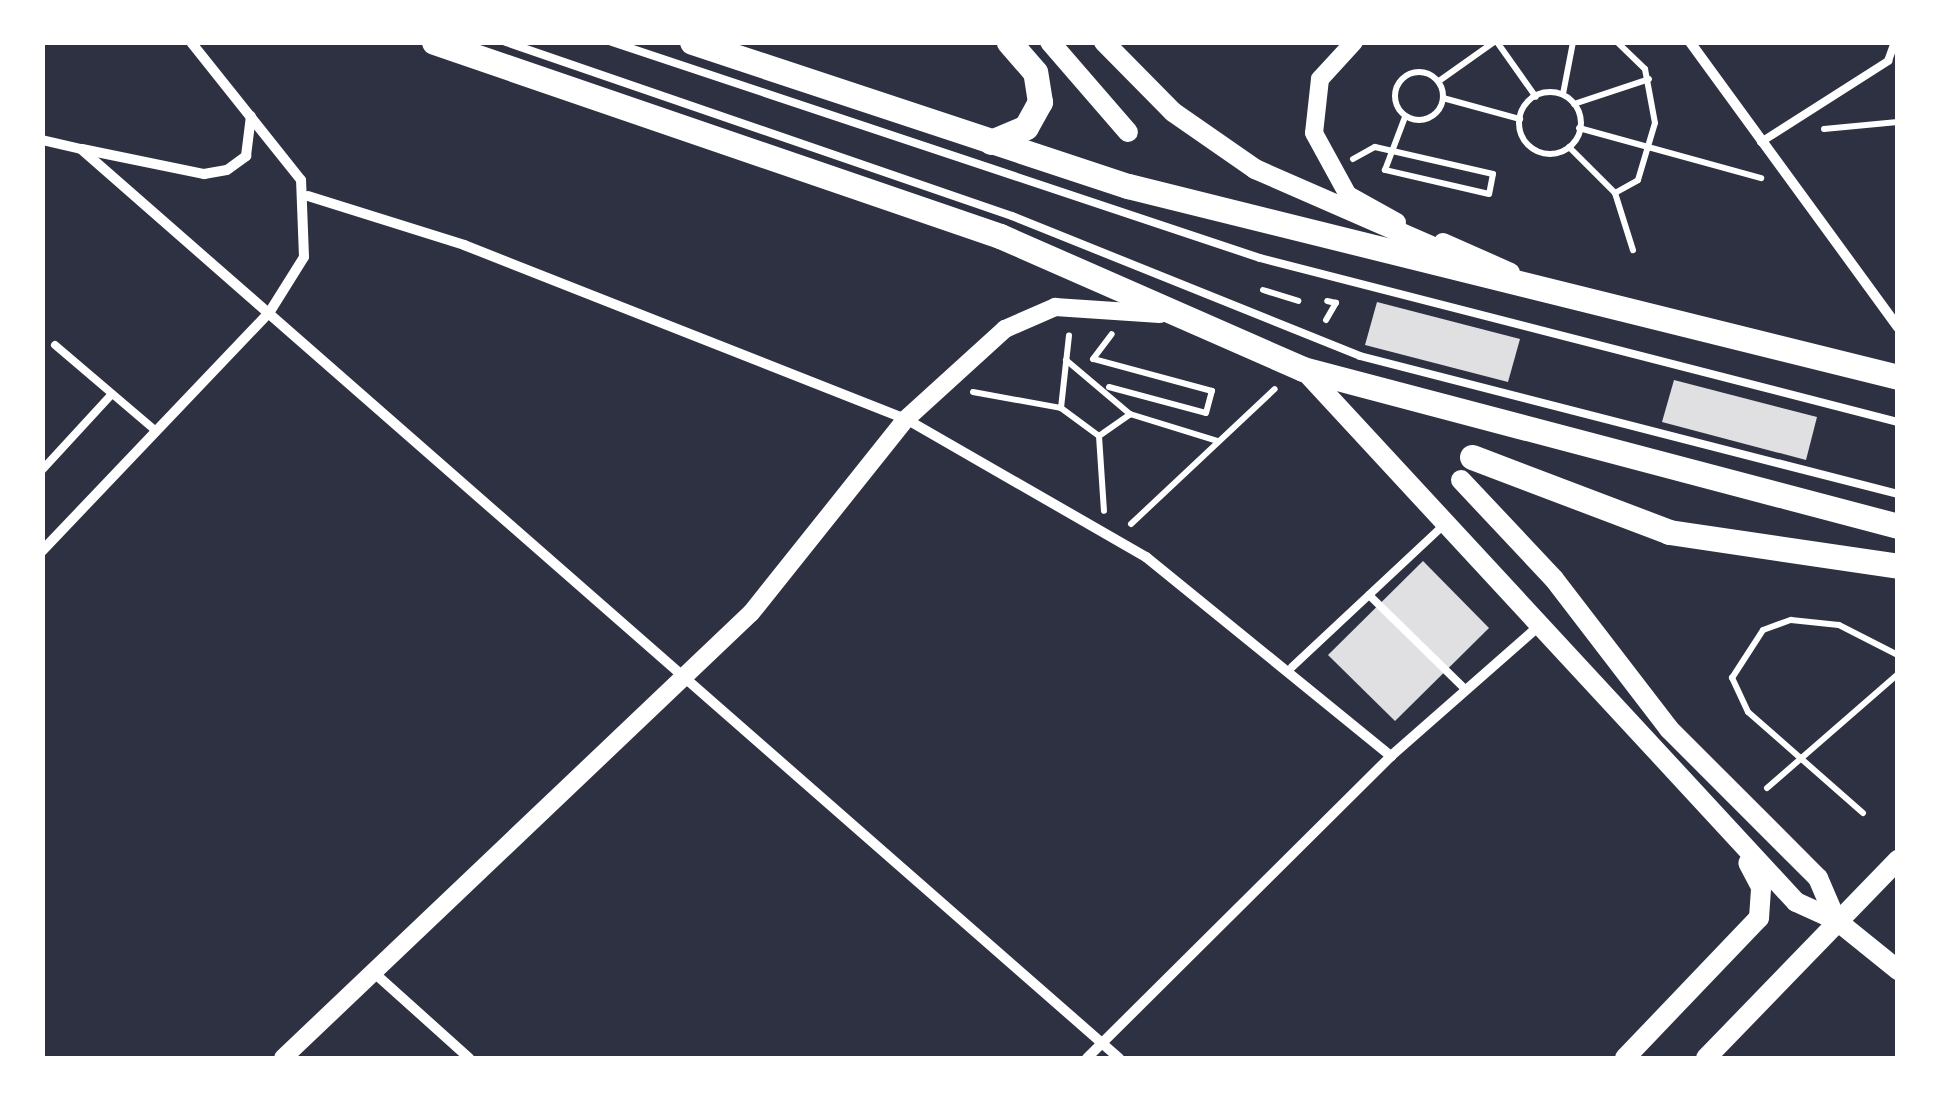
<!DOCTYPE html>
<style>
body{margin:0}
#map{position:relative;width:1940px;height:1101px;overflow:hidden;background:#2d3142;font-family:"Space Grotesk",sans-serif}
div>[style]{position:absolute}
.building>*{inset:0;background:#e0e0e3}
.path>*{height:6px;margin:-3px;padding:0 3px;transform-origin:3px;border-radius:3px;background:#fff}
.path>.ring{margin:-3px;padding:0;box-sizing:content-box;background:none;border:6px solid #fff;border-radius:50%}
.service>*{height:8px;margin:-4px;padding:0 4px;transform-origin:4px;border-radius:4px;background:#fff}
.minor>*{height:10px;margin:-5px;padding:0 5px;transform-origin:5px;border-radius:5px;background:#fff}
.tertiary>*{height:18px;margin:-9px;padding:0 9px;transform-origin:9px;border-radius:9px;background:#fff}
.secondary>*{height:20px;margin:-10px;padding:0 10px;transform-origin:10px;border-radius:10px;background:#fff}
.primary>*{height:25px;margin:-12.5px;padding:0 12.5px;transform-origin:12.5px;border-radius:12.5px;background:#fff}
span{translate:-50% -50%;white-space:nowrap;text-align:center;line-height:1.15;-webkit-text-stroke:8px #fff;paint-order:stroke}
.frame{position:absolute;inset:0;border:45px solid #fff;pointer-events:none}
</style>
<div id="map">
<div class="building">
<i style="clip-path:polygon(1377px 302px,1520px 339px,1508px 382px,1365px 345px)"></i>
<i style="clip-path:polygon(1674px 380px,1817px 417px,1806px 460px,1662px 422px)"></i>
<i style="clip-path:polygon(1423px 561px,1489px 628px,1395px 721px,1328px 655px)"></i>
</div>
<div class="path">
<i style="left:1497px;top:42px;width:67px;rotate:54.7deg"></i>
<i class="ring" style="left:1395px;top:72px;width:42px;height:42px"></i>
<i style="left:1439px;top:81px;width:67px;rotate:-35.3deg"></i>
<i class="ring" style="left:1519px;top:92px;width:56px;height:56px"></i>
<i style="left:1563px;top:94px;width:53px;rotate:-79.1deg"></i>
<i style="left:1443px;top:98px;width:80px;rotate:15.3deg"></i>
<i style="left:1574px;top:104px;width:79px;rotate:-18.4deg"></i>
<i style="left:1579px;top:128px;width:189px;rotate:15.4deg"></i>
<i style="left:1824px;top:129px;width:74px;rotate:-5.4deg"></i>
<i style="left:1569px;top:147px;width:65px;rotate:45deg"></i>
<i style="left:1615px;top:193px;width:60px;rotate:72.5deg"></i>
<i style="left:1353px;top:159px;width:25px;rotate:-29deg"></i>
<i style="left:1375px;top:147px;width:121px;rotate:12.9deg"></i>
<i style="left:1493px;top:174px;width:20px;rotate:101deg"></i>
<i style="left:1489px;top:194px;width:107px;rotate:-167deg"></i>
<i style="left:1385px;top:170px;width:57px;rotate:-69.3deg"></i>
<i style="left:1615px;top:193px;width:26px;rotate:-29deg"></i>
<i style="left:1638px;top:180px;width:59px;rotate:-73.4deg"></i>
<i style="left:1655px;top:123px;width:55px;rotate:-100.5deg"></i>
<i style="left:1645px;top:69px;width:39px;rotate:-136deg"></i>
<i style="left:1263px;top:290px;width:37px;rotate:17deg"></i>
<i style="left:1326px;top:320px;width:20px;rotate:-60deg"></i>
<i style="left:1336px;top:303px;width:9px;rotate:-167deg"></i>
<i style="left:1066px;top:360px;width:84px;rotate:40.2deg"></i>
<i style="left:1130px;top:414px;width:92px;rotate:17.1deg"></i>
<i style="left:1109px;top:387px;width:100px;rotate:15deg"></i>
<i style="left:1206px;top:413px;width:23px;rotate:-75deg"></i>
<i style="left:1212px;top:391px;width:123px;rotate:-164.9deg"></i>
<i style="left:1093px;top:359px;width:31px;rotate:-53deg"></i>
<i style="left:973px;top:392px;width:89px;rotate:10.3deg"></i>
<i style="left:1061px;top:408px;width:47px;rotate:36.4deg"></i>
<i style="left:1099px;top:436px;width:75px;rotate:86.2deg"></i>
<i style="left:1061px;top:408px;width:73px;rotate:-83.7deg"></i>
<i style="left:1099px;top:436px;width:38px;rotate:-35deg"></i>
<i style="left:1131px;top:524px;width:197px;rotate:-43.2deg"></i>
<i style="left:1767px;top:788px;width:174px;rotate:-41deg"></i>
<i style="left:1863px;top:813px;width:153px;rotate:-138.7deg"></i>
<i style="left:1748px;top:712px;width:38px;rotate:-115deg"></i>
<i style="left:1732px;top:678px;width:57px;rotate:-57.1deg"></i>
<i style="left:1763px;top:630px;width:30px;rotate:-20deg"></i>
<i style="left:1791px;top:620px;width:48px;rotate:5.9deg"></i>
<i style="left:1839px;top:625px;width:66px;rotate:27deg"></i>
</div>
<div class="service">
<i style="left:506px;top:42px;width:535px;rotate:18.98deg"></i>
<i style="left:1012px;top:216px;width:375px;rotate:21.9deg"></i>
<i style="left:1360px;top:356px;width:555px;rotate:14.39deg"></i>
<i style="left:612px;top:42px;width:683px;rotate:18.43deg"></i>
<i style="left:1260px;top:258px;width:659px;rotate:14.42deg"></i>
<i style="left:1761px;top:142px;width:151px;rotate:-32.5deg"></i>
<i style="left:1888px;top:61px;width:20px;rotate:-70deg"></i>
<i style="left:55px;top:345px;width:133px;rotate:40.4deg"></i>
<i style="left:42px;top:470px;width:103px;rotate:-47.4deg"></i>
<i style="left:1369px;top:595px;width:136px;rotate:44.4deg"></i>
<i style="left:1292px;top:667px;width:211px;rotate:-43.1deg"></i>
</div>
<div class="minor">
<i style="left:1690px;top:42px;width:353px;rotate:53.9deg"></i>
<i style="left:42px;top:140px;width:40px;rotate:13deg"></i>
<i style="left:81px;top:149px;width:1380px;rotate:41.21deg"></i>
<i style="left:82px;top:149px;width:125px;rotate:11.6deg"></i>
<i style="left:204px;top:174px;width:23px;rotate:-10deg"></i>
<i style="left:227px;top:170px;width:24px;rotate:-36deg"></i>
<i style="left:246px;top:156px;width:40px;rotate:-82.9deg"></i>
<i style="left:308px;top:196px;width:164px;rotate:17.4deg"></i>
<i style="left:464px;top:245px;width:475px;rotate:21.5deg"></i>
<i style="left:906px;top:419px;width:277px;rotate:29.9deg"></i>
<i style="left:1146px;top:557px;width:316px;rotate:39.1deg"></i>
<i style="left:42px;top:551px;width:329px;rotate:-46.4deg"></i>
<i style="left:269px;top:313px;width:66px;rotate:-58deg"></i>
<i style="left:304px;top:257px;width:77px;rotate:-92.2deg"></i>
<i style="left:301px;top:180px;width:176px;rotate:-128.6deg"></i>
<i style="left:371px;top:970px;width:132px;rotate:41.9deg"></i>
<i style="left:1087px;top:1058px;width:429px;rotate:-44.8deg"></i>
<i style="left:1391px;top:756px;width:198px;rotate:-41.3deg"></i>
</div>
<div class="tertiary">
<i style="left:1354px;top:42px;width:50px;rotate:132.6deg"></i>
<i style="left:1320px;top:79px;width:54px;rotate:96.3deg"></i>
<i style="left:1314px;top:133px;width:71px;rotate:61.3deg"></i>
<i style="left:1348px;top:195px;width:56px;rotate:28.9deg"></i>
<i style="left:1443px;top:242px;width:74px;rotate:23.8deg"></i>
<i style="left:283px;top:1058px;width:646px;rotate:-43.56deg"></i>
<i style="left:751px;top:613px;width:248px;rotate:-51.4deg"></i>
<i style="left:906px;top:419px;width:134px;rotate:-42.3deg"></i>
<i style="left:1005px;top:329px;width:55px;rotate:-23.7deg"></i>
<i style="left:1055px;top:307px;width:105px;rotate:3.8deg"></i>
</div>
<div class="secondary">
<i style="left:1050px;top:42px;width:119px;rotate:49.1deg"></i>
<i style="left:1104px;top:42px;width:98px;rotate:45.4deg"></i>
<i style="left:1173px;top:112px;width:100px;rotate:34.8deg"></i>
<i style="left:1255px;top:169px;width:219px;rotate:23.6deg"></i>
<i style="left:1303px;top:369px;width:726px;rotate:47.23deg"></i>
<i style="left:1796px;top:902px;width:44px;rotate:24.2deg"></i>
<i style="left:1836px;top:920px;width:80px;rotate:38.9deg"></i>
<i style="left:1461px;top:480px;width:136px;rotate:46.8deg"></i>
<i style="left:1554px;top:579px;width:189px;rotate:52.5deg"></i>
<i style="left:1669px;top:729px;width:211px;rotate:45deg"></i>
<i style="left:1818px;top:878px;width:46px;rotate:66.8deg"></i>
<i style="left:1625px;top:1058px;width:194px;rotate:-46.3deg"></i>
<i style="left:1759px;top:918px;width:31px;rotate:-86deg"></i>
<i style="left:1761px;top:887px;width:27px;rotate:-118deg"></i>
<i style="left:1706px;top:1058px;width:276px;rotate:-45.9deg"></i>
</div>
<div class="primary">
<i style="left:434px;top:42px;width:598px;rotate:18.92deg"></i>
<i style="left:1000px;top:236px;width:331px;rotate:23.7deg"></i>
<i style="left:1303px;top:369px;width:615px;rotate:14.78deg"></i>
<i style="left:692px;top:42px;width:459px;rotate:18.3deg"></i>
<i style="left:1128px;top:186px;width:793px;rotate:13.93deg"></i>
<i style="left:991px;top:142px;width:38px;rotate:-23deg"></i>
<i style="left:1026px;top:127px;width:29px;rotate:-61deg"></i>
<i style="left:1040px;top:102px;width:30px;rotate:-99deg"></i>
<i style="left:1035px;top:72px;width:40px;rotate:-131deg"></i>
<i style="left:1472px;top:457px;width:211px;rotate:20.8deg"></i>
<i style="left:1669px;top:532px;width:232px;rotate:8.4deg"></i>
</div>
<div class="frame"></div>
</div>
